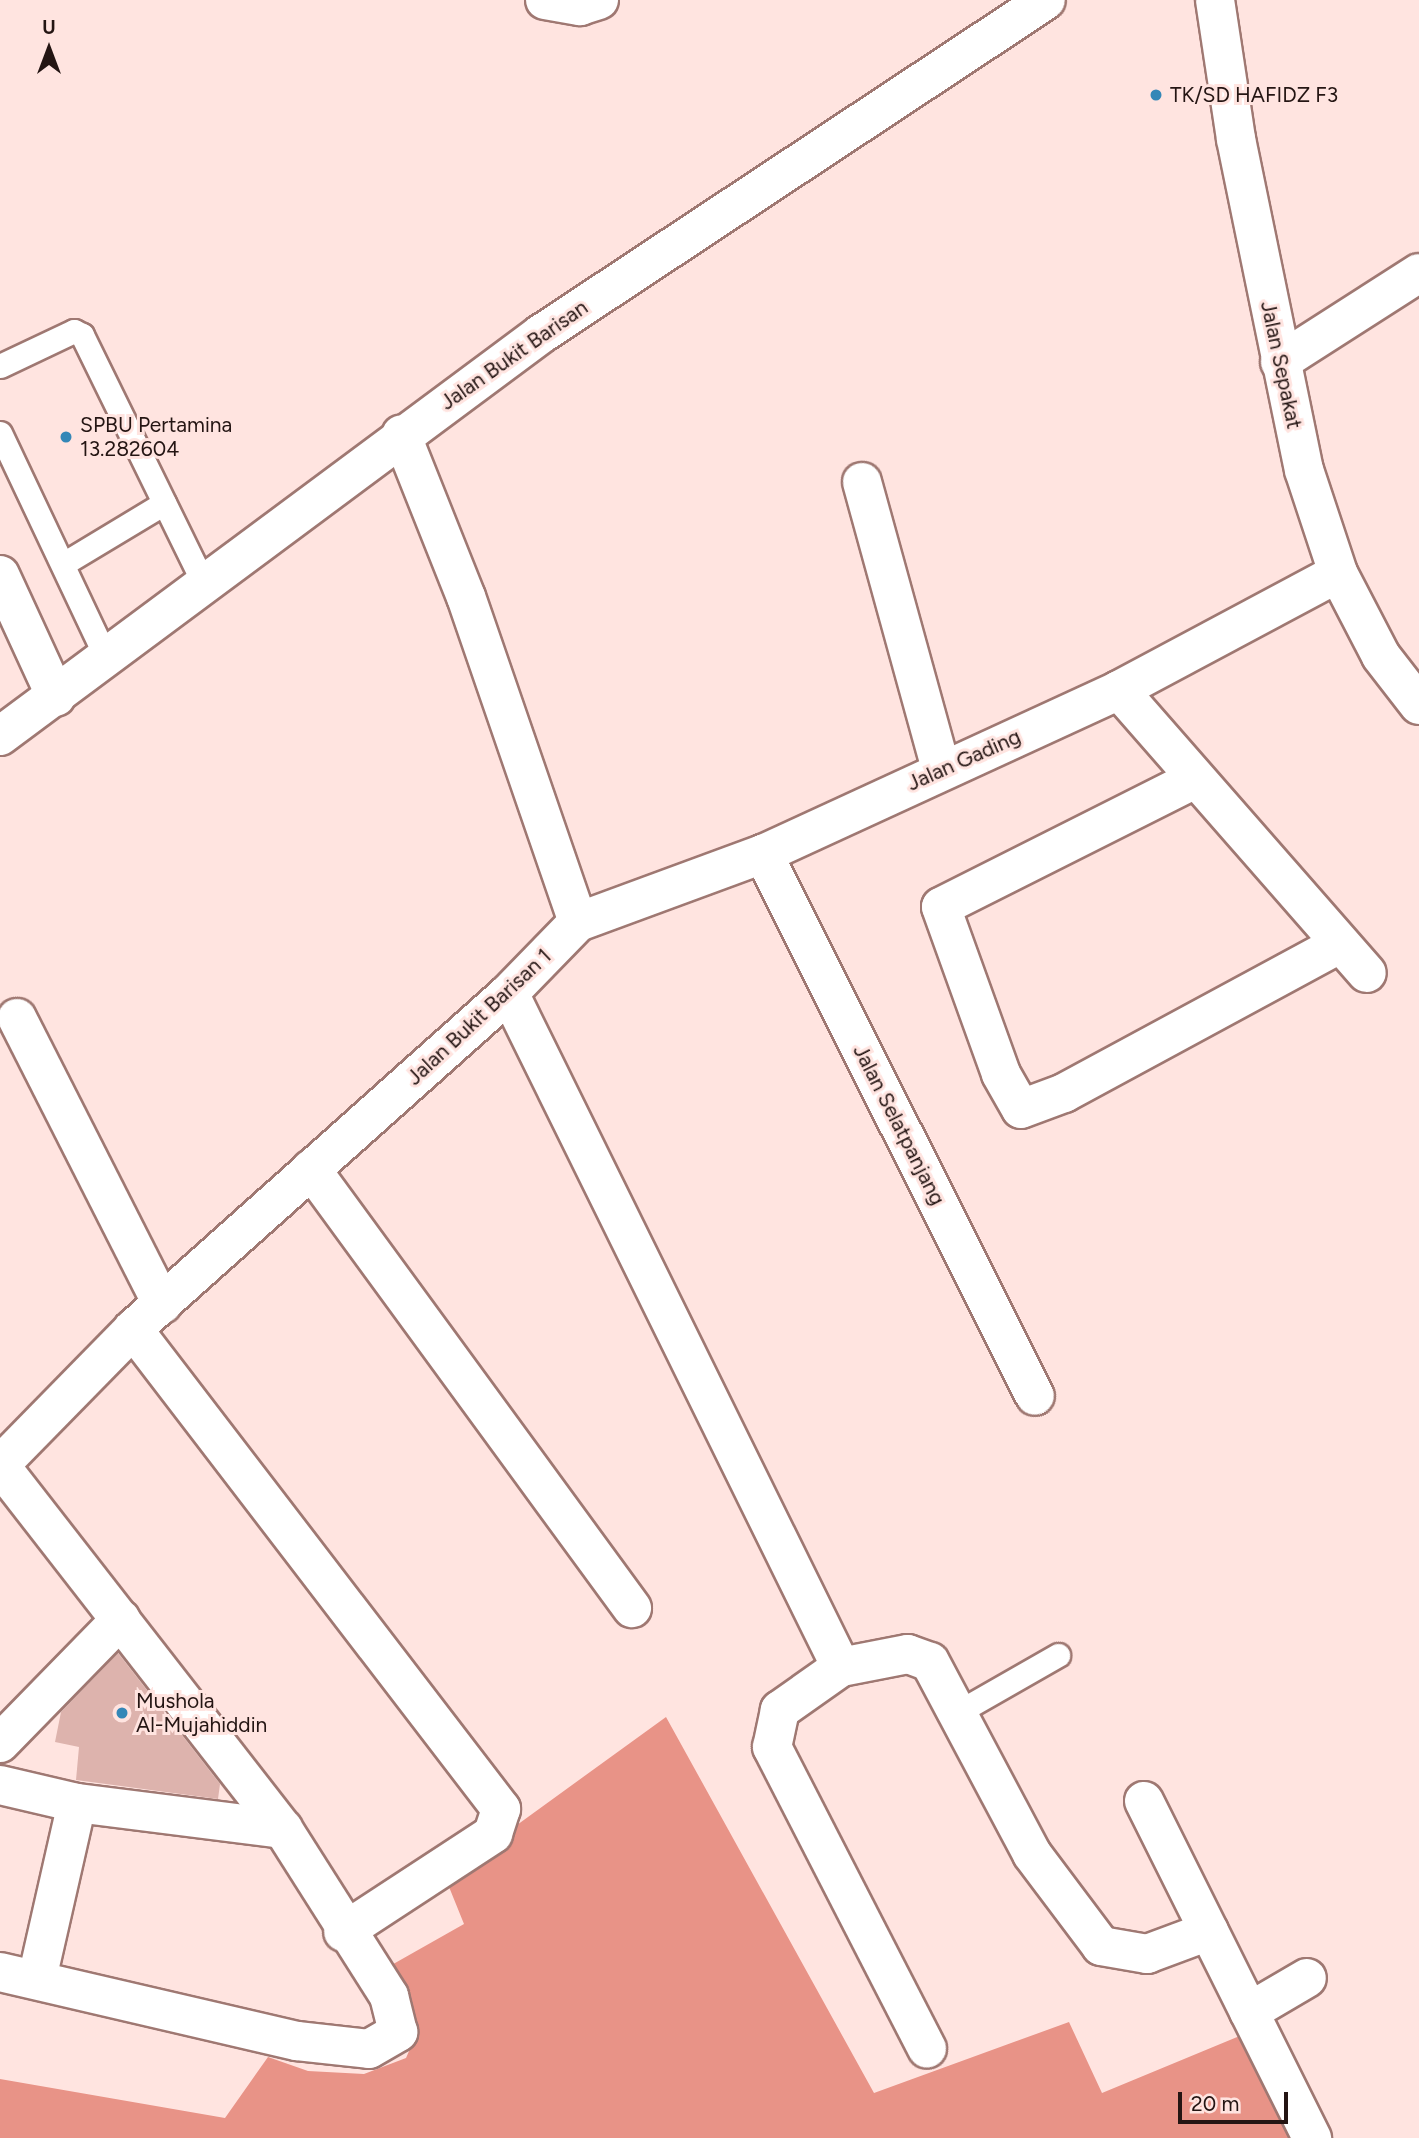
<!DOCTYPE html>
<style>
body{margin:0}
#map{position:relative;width:1419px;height:2138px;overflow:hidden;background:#ffe4e0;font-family:Figtree,sans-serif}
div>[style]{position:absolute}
.forest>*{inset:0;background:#e89387}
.building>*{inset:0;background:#ddb3ad}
.roads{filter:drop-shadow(2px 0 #9f7872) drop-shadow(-2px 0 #9f7872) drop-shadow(0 2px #9f7872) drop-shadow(0 -2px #9f7872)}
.service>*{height:23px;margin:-11.5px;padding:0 11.5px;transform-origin:11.5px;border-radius:11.5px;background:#fff}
.minor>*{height:38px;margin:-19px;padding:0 19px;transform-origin:19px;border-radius:19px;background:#fff}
.secondary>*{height:38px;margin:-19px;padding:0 19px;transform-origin:19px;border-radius:19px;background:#fff}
.dots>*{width:19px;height:19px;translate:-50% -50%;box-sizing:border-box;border:4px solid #ffe4e0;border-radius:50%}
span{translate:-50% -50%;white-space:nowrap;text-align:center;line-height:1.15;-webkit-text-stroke:6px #ffe4e0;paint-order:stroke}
.poi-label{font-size:21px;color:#241513}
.left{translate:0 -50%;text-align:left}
.street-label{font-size:21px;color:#241513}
.north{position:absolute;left:14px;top:14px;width:70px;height:70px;-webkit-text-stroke:5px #ffe4e0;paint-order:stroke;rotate:0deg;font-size:19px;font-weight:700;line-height:28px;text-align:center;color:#241513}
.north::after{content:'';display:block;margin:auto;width:24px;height:32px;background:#241513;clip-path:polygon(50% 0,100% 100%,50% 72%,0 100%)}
.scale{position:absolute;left:1178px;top:2092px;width:110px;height:32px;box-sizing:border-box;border:4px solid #241513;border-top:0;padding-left:9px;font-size:21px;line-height:24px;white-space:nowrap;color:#241513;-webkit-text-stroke:5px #ffe4e0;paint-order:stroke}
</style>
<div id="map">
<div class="forest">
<i style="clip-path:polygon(666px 1717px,874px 2093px,1069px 2022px,1102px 2093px,1242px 2035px,1298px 2138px,0 2138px,0 2079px,225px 2118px,268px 2057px,308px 2071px,364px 2074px,406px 2058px,416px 2035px,388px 1967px,464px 1924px,445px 1877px)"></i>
</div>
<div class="building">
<i style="clip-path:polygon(118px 1653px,220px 1784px,218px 1799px,76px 1780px,79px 1747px,55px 1742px,61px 1712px)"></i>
</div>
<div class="roads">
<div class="service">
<i style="left:0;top:366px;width:82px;rotate:-25.3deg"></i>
<i style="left:74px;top:331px;width:9px;rotate:27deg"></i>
<i style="left:82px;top:335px;width:277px;rotate:63.9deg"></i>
<i style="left:0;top:433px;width:250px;rotate:64.7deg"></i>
<i style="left:63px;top:564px;width:118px;rotate:-31.1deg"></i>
<i style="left:960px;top:1711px;width:113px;rotate:-29.7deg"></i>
</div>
<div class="minor">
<i style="left:545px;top:0;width:36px;rotate:10deg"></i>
<i style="left:580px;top:6px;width:20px;rotate:-18deg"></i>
<i style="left:1280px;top:362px;width:165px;rotate:-32.6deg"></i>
<i style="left:862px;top:482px;width:298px;rotate:74.6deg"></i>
<i style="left:0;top:575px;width:134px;rotate:65.3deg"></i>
<i style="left:1119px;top:690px;width:376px;rotate:48.8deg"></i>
<i style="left:1193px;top:780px;width:282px;rotate:153.3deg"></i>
<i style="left:941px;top:907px;width:177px;rotate:70.2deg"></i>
<i style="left:1001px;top:1074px;width:40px;rotate:60.3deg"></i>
<i style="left:1021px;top:1109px;width:46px;rotate:-20.4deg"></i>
<i style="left:1064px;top:1093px;width:314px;rotate:-28.4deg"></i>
<i style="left:763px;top:854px;width:606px;rotate:63.35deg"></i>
<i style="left:578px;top:922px;width:197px;rotate:-20.2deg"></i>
<i style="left:763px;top:854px;width:392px;rotate:-24.7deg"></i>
<i style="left:1119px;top:690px;width:248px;rotate:-28.1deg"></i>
<i style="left:509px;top:993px;width:751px;rotate:63.78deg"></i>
<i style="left:841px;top:1667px;width:75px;rotate:144.8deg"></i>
<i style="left:780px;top:1710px;width:38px;rotate:102deg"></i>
<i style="left:772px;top:1747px;width:339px;rotate:62.8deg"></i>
<i style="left:17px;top:1018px;width:321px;rotate:63.1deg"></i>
<i style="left:311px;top:1169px;width:544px;rotate:53.83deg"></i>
<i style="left:133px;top:1329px;width:605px;rotate:52.52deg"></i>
<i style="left:501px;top:1809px;width:26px;rotate:108deg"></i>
<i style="left:493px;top:1834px;width:179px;rotate:146.8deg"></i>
<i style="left:841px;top:1667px;width:68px;rotate:-11deg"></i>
<i style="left:908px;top:1654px;width:23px;rotate:20deg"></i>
<i style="left:930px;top:1662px;width:217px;rotate:62deg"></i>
<i style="left:1032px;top:1854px;width:115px;rotate:53.1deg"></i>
<i style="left:1101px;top:1946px;width:47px;rotate:9.9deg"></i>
<i style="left:1147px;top:1954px;width:66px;rotate:-20.4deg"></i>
<i style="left:0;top:1743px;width:173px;rotate:-45.7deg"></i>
<i style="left:0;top:1785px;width:79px;rotate:13.2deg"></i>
<i style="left:77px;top:1803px;width:208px;rotate:7.2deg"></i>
<i style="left:1144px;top:1801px;width:377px;rotate:63.5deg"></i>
<i style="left:0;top:1972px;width:305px;rotate:13.1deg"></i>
<i style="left:297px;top:2041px;width:72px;rotate:6.3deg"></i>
<i style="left:369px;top:2049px;width:34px;rotate:-30deg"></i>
<i style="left:398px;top:2032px;width:37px;rotate:-104deg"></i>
<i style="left:389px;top:1996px;width:198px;rotate:-122.4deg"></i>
<i style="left:283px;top:1829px;width:461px;rotate:-127.9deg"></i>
<i style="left:0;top:1465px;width:190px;rotate:-45.6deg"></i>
<i style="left:133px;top:1329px;width:504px;rotate:-41.78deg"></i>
<i style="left:509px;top:993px;width:99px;rotate:-45.8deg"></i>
<i style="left:578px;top:922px;width:344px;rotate:-109deg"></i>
<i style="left:466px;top:597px;width:175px;rotate:-111.7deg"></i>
<i style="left:37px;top:1979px;width:180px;rotate:-77.2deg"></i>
<i style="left:1249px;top:2012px;width:67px;rotate:-30.4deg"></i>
</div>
<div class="secondary">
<i style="left:1215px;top:0;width:141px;rotate:81.4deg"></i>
<i style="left:1236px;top:139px;width:338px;rotate:78.4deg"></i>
<i style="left:1304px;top:470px;width:108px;rotate:71.7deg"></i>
<i style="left:1338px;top:573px;width:93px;rotate:62.6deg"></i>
<i style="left:1381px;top:656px;width:62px;rotate:52.2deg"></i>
<i style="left:0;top:736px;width:674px;rotate:-36.61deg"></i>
<i style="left:541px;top:334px;width:605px;rotate:-33.48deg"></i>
</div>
</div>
<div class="dots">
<i style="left:1156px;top:95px;background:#3487b7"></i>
<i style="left:66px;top:437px;background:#3487b7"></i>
<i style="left:122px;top:1713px;background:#3487b7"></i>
</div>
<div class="poi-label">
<span class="left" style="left:1170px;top:95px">TK/SD HAFIDZ F3</span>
<span class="left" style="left:80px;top:437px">SPBU Pertamina<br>13.282604</span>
<span class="left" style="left:136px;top:1713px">Mushola<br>Al-Mujahiddin</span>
</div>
<div class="street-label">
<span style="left:514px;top:355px;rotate:-35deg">Jalan Bukit Barisan</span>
<span style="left:1281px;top:365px;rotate:78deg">Jalan Sepakat</span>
<span style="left:964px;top:760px;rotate:-24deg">Jalan Gading</span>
<span style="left:479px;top:1017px;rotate:-43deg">Jalan Bukit Barisan 1</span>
<span style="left:899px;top:1125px;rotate:63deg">Jalan Selatpanjang</span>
</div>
<div class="north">U</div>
<div class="scale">20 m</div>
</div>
